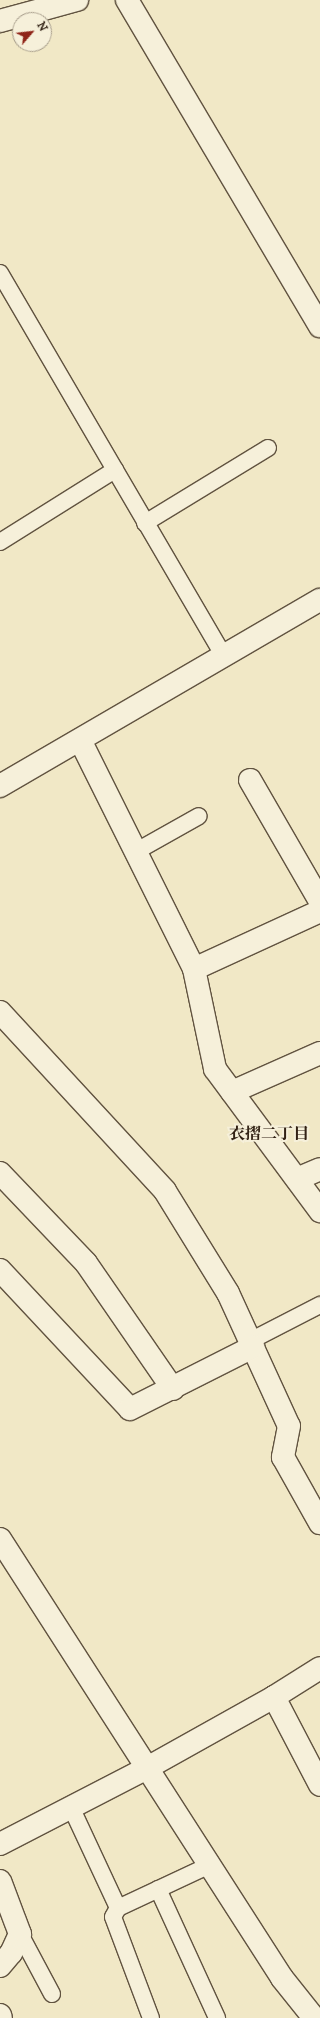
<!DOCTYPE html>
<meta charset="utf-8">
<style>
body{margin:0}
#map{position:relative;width:320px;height:2018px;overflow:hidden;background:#f1e8c6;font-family:"IM FELL DW Pica","Noto Serif JP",serif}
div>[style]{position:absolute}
.roads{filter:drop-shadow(1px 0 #615340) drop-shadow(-1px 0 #615340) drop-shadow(0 1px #615340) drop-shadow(0 -1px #615340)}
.service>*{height:16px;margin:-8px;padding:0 8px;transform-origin:8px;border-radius:8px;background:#f6f0da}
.minor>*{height:22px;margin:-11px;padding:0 11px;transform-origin:11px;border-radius:11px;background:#f6f0da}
.tertiary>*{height:22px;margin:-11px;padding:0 11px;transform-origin:11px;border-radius:11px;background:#f6f0da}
span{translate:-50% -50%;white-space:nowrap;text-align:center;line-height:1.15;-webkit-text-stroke:4px #f6f0da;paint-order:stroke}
.neighbourhood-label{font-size:16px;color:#312114;font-weight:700}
.north{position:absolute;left:12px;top:12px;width:40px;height:40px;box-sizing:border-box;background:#f6f0da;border:1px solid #a79d8b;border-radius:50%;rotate:62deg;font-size:11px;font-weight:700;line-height:16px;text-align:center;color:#312114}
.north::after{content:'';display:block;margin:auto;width:14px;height:18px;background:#8f2418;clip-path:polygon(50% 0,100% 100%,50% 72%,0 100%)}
</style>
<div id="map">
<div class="roads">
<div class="service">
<i style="left:0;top:273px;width:444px;rotate:59.7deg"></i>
<i style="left:145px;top:523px;width:144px;rotate:-31.4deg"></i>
<i style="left:0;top:542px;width:136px;rotate:-32.1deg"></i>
<i style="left:135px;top:852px;width:73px;rotate:-29.4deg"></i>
<i style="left:250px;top:1341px;width:79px;rotate:-27.2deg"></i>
<i style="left:71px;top:1807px;width:111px;rotate:65deg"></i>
<i style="left:118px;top:1908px;width:102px;rotate:-25.1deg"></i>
<i style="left:158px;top:1889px;width:142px;rotate:65.4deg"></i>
<i style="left:118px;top:1908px;width:10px;rotate:119deg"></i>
<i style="left:113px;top:1917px;width:108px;rotate:69.4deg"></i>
<i style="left:20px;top:1934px;width:68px;rotate:61.9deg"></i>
</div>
<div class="minor">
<i style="left:127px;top:0;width:379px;rotate:59.4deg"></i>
<i style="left:0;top:21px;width:80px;rotate:-15.3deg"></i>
<i style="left:80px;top:740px;width:256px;rotate:63.5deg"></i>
<i style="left:194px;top:969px;width:102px;rotate:78.1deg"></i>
<i style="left:215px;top:1069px;width:177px;rotate:53.5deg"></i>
<i style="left:250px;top:780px;width:140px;rotate:60deg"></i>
<i style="left:194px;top:969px;width:139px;rotate:-24.7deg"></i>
<i style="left:0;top:1012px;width:243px;rotate:47.3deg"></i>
<i style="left:165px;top:1191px;width:120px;rotate:58.3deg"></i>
<i style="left:228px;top:1293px;width:146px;rotate:65.4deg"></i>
<i style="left:289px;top:1426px;width:32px;rotate:101deg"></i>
<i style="left:283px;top:1457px;width:76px;rotate:60.7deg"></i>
<i style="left:232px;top:1092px;width:96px;rotate:-23.9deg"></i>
<i style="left:0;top:1173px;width:124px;rotate:46.3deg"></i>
<i style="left:86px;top:1263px;width:153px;rotate:55.4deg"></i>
<i style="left:297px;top:1179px;width:25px;rotate:-23deg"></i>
<i style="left:0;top:1270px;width:190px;rotate:46.9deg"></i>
<i style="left:130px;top:1409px;width:138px;rotate:-26.8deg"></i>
<i style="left:274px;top:1697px;width:99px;rotate:62.4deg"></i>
<i style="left:0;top:1844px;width:165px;rotate:-27.3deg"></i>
<i style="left:147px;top:1768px;width:145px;rotate:-29.2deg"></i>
<i style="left:274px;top:1697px;width:54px;rotate:-32.2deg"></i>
<i style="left:0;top:1881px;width:57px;rotate:69.3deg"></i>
<i style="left:20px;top:1934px;width:21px;rotate:115deg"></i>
<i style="left:11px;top:1953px;width:17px;rotate:130deg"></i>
<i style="left:0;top:2015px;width:3px;rotate:72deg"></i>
</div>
<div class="tertiary">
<i style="left:0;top:786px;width:370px;rotate:-30.2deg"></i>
<i style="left:0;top:1539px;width:522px;rotate:57.28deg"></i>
<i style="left:282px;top:1978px;width:51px;rotate:51.3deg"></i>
</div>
</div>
<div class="neighbourhood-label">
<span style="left:269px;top:1134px">衣摺二丁目</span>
</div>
<div class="north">N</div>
</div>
